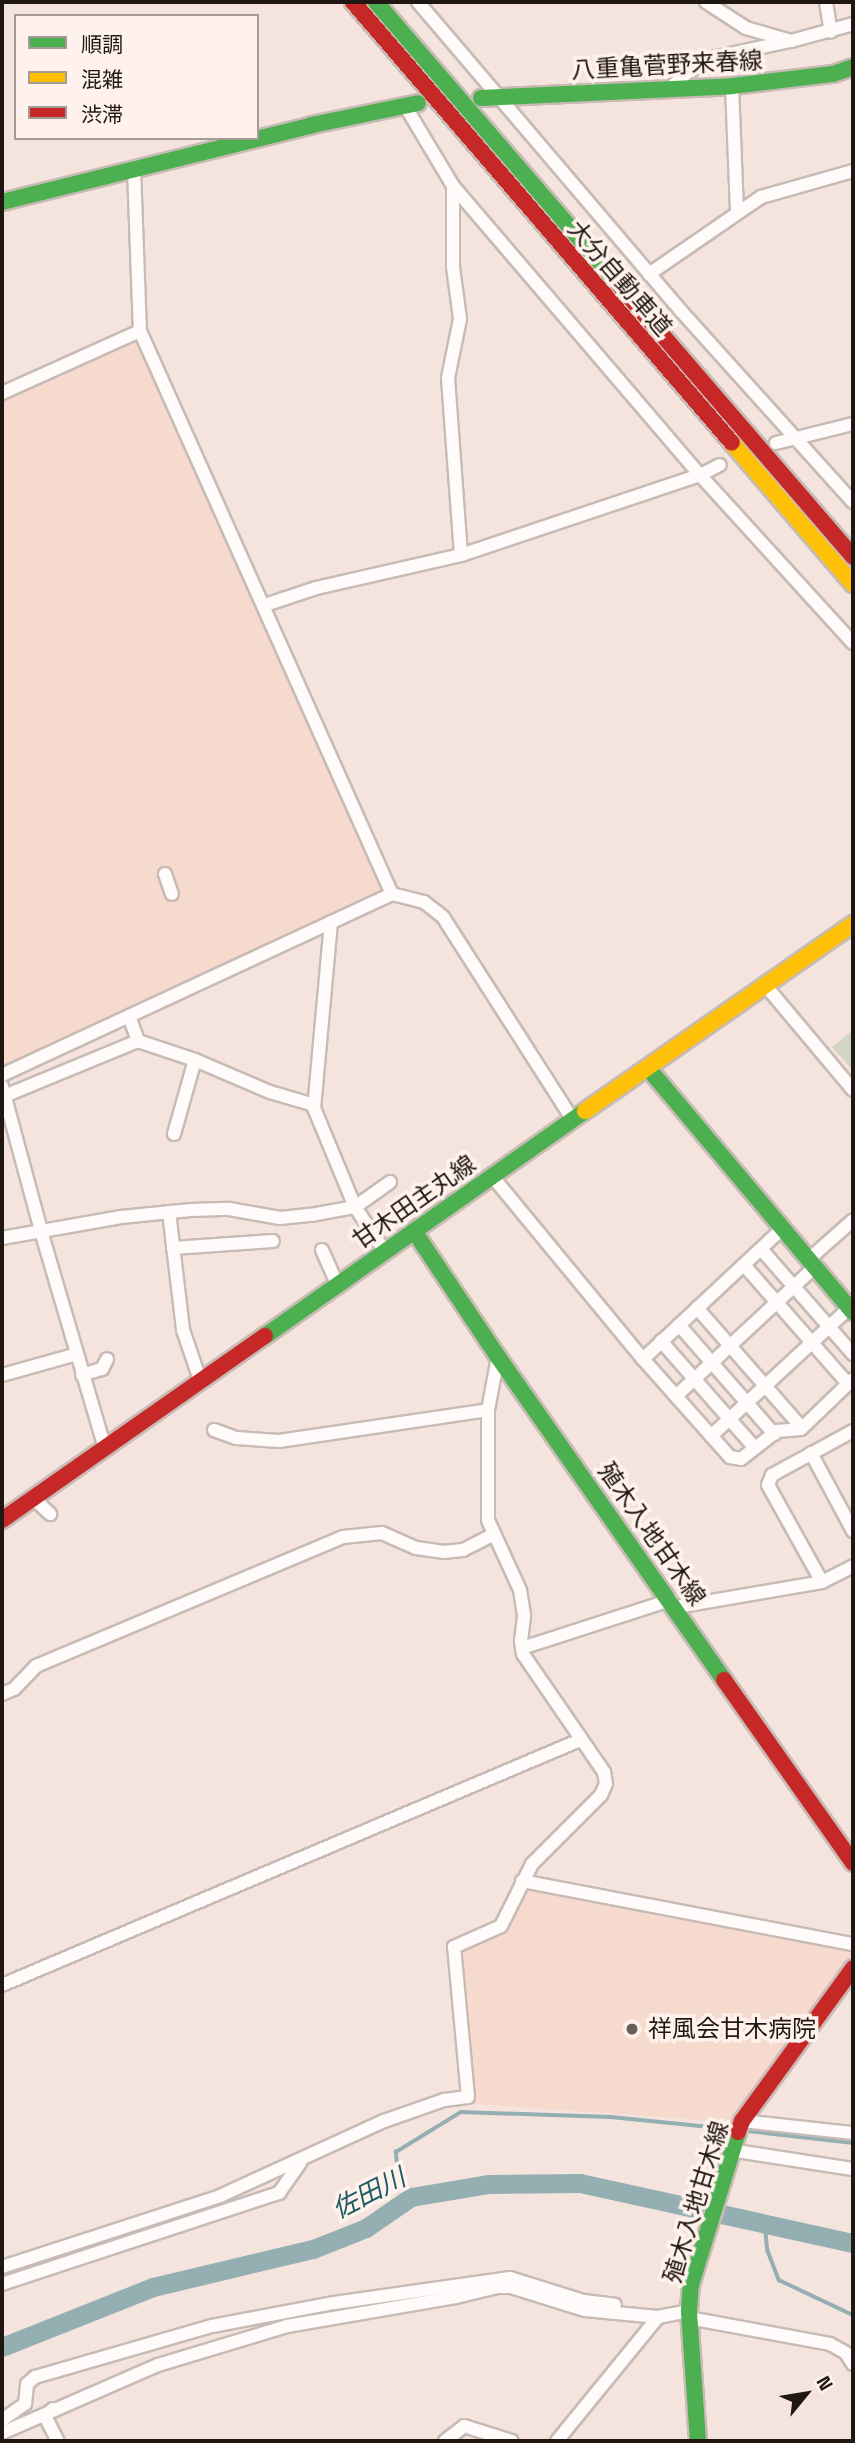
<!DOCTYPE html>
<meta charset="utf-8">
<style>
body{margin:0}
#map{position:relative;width:855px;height:2443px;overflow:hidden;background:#f5e4dd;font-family:"Space Grotesk","Noto Sans JP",sans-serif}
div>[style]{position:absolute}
.built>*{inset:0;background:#f7dace}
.green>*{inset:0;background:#d2d7c5}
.stream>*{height:3.5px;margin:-1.75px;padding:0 1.75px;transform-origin:1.75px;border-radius:1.75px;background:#94afb2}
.river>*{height:19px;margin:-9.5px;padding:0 9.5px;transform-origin:9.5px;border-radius:9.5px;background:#94afb2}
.roads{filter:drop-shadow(2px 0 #c8bbb5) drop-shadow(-2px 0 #c8bbb5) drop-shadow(0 2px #c8bbb5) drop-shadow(0 -2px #c8bbb5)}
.street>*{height:12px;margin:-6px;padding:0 6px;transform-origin:6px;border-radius:6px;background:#fefbfa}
.fast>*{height:16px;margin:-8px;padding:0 8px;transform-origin:8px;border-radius:8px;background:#4caf50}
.slow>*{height:16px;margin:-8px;padding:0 8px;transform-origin:8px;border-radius:8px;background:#ffc107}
.jam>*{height:16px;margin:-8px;padding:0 8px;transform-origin:8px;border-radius:8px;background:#c62828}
.dots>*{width:19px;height:19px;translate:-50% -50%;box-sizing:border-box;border:4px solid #fff2ed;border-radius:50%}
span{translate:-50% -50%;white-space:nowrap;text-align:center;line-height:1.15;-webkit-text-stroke:7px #fff2ed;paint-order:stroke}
.street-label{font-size:24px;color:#211712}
.poi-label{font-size:24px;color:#211712}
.left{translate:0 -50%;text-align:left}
.water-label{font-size:26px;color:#1b5b63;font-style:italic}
.frame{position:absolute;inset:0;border:4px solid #211712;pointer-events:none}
.legend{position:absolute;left:14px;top:14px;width:245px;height:126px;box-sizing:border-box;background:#fff2ed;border:2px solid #a69a95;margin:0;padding:9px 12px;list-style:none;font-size:21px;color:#211712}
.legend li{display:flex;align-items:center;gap:14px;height:35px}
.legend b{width:35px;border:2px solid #a69a95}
.north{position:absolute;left:771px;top:2359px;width:70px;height:70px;-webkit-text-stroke:5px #fff2ed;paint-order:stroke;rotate:60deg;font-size:19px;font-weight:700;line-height:28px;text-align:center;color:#211712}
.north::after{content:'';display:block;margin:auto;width:24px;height:32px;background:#211712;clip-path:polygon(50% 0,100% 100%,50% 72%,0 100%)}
</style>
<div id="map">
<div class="built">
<i style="clip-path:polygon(132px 341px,138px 343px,385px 887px,382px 896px,2px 1070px,2px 401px)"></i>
<i style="clip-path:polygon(525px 1888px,853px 1951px,853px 1954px,730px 2122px,474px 2104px,458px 1951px,506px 1927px)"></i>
</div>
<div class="green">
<i style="clip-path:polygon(853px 1030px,853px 1071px,832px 1047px)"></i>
</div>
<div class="stream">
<i style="left:748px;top:2131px;width:106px;rotate:6.5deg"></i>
<i style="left:411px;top:2197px;width:24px;rotate:-123deg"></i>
<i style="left:398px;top:2177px;width:25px;rotate:-95deg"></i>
<i style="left:396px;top:2152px;width:76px;rotate:-31.6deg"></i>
<i style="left:461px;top:2112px;width:150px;rotate:1.9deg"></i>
<i style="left:611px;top:2117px;width:119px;rotate:5.8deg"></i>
<i style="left:765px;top:2224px;width:27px;rotate:84deg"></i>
<i style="left:768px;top:2251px;width:31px;rotate:69deg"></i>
<i style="left:779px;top:2280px;width:82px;rotate:25.3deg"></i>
</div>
<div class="river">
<i style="left:2px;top:2347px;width:162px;rotate:-21.7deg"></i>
<i style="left:153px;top:2287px;width:164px;rotate:-13.4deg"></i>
<i style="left:313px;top:2249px;width:57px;rotate:-21.6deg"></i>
<i style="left:366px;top:2228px;width:55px;rotate:-34.6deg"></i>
<i style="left:411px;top:2197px;width:79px;rotate:-9.5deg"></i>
<i style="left:489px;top:2184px;width:91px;rotate:-0.6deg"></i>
<i style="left:580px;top:2183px;width:280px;rotate:12.4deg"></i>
</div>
<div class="roads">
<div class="street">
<i style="left:418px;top:2px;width:406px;rotate:49.6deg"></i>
<i style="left:681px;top:311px;width:257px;rotate:48deg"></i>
<i style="left:706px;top:2px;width:48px;rotate:33deg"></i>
<i style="left:746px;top:28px;width:47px;rotate:16.1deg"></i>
<i style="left:791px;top:41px;width:64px;rotate:-15.3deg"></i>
<i style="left:826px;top:2px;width:30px;rotate:81deg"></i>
<i style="left:732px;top:86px;width:126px;rotate:87.7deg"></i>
<i style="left:669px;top:89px;width:25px;rotate:-42deg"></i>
<i style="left:688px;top:72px;width:32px;rotate:-28deg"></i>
<i style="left:716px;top:57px;width:76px;rotate:-12.2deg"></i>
<i style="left:404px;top:104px;width:96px;rotate:59.1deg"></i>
<i style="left:453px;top:186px;width:380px;rotate:49.5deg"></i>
<i style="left:700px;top:475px;width:227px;rotate:47.7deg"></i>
<i style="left:134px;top:169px;width:162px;rotate:87.9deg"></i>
<i style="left:453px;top:186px;width:81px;rotate:90deg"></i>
<i style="left:453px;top:267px;width:52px;rotate:82.3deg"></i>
<i style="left:460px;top:319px;width:60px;rotate:101.5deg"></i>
<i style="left:448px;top:378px;width:177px;rotate:85.8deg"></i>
<i style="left:649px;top:274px;width:136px;rotate:-34.5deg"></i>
<i style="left:761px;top:197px;width:96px;rotate:-15.8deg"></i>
<i style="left:2px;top:393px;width:151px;rotate:-24.2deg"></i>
<i style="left:140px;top:331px;width:617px;rotate:65.89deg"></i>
<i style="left:776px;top:443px;width:79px;rotate:-13.9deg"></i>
<i style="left:265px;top:605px;width:54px;rotate:-18.4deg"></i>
<i style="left:316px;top:588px;width:149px;rotate:-12.8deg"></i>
<i style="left:461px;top:555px;width:252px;rotate:-18.5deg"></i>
<i style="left:700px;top:475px;width:22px;rotate:-27deg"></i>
<i style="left:165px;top:874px;width:21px;rotate:71deg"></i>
<i style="left:331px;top:922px;width:187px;rotate:95.2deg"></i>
<i style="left:314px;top:1108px;width:107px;rotate:67.5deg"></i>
<i style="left:355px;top:1207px;width:52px;rotate:56deg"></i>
<i style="left:765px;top:985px;width:137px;rotate:50deg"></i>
<i style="left:129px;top:1016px;width:27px;rotate:70deg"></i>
<i style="left:138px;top:1041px;width:60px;rotate:18.4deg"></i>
<i style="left:195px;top:1060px;width:82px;rotate:23.1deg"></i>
<i style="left:270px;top:1092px;width:46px;rotate:16.5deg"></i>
<i style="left:2px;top:1075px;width:430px;rotate:-24.9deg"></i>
<i style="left:392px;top:894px;width:33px;rotate:14deg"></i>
<i style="left:424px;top:902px;width:24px;rotate:38deg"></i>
<i style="left:443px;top:917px;width:241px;rotate:57.4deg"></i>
<i style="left:2px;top:1086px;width:150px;rotate:74.9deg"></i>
<i style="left:41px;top:1231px;width:226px;rotate:73.6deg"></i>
<i style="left:2px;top:1097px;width:147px;rotate:-22.4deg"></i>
<i style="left:174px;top:1134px;width:77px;rotate:-74.2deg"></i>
<i style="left:492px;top:1176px;width:237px;rotate:50.5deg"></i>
<i style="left:643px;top:1359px;width:131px;rotate:48.4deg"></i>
<i style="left:730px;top:1457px;width:11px;rotate:10deg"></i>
<i style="left:741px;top:1459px;width:46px;rotate:-37.9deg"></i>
<i style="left:777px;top:1431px;width:24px;rotate:-5deg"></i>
<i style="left:801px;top:1429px;width:72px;rotate:-43.9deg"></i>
<i style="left:169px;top:1212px;width:119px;rotate:83.2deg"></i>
<i style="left:183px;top:1330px;width:56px;rotate:71.2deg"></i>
<i style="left:2px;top:1238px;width:121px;rotate:-10deg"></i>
<i style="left:121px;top:1217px;width:70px;rotate:-5.7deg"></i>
<i style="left:191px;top:1210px;width:38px;rotate:-2deg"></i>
<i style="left:229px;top:1209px;width:52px;rotate:10deg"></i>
<i style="left:280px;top:1218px;width:31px;rotate:-6deg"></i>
<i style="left:311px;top:1215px;width:45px;rotate:-10.3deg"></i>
<i style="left:355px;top:1207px;width:43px;rotate:-35.5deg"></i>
<i style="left:173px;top:1248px;width:100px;rotate:-4deg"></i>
<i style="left:761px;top:1249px;width:140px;rotate:48.8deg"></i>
<i style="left:322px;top:1250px;width:36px;rotate:66deg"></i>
<i style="left:808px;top:1260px;width:60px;rotate:-41.6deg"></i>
<i style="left:744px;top:1265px;width:158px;rotate:48.8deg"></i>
<i style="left:697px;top:1308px;width:159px;rotate:48.8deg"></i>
<i style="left:679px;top:1325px;width:145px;rotate:48.9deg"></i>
<i style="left:661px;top:1341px;width:142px;rotate:48.7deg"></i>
<i style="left:643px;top:1359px;width:190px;rotate:-43.1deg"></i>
<i style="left:2px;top:1375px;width:78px;rotate:-15.6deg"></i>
<i style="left:82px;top:1375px;width:21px;rotate:-17deg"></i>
<i style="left:102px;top:1369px;width:11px;rotate:-63deg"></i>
<i style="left:676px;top:1396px;width:190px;rotate:-42.9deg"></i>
<i style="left:214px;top:1430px;width:23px;rotate:20deg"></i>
<i style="left:236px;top:1438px;width:43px;rotate:4deg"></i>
<i style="left:279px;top:1441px;width:211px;rotate:-8.4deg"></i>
<i style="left:711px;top:1436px;width:188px;rotate:-42.8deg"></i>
<i style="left:811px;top:1453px;width:89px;rotate:61.7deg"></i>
<i style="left:32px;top:1497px;width:25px;rotate:43deg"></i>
<i style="left:822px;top:1582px;width:111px;rotate:-119.1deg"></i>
<i style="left:768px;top:1485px;width:11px;rotate:-68deg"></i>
<i style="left:772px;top:1475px;width:92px;rotate:-28.5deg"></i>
<i style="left:676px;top:1607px;width:148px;rotate:-9.7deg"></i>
<i style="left:822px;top:1582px;width:35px;rotate:-27deg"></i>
<i style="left:522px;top:1648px;width:157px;rotate:-17.9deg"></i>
<i style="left:2px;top:1694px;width:13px;rotate:-23deg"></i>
<i style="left:14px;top:1689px;width:32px;rotate:-46deg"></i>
<i style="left:36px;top:1666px;width:333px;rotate:-22.8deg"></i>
<i style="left:343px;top:1537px;width:39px;rotate:-6deg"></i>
<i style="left:382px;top:1533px;width:37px;rotate:24deg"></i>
<i style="left:416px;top:1548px;width:27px;rotate:8deg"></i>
<i style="left:443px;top:1552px;width:20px;rotate:-6deg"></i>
<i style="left:463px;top:1550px;width:35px;rotate:-27deg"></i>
<i style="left:522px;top:1881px;width:337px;rotate:10.8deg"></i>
<i style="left:2px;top:1985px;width:628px;rotate:-22.97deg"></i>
<i style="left:742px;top:2121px;width:112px;rotate:6.2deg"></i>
<i style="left:730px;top:2150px;width:124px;rotate:8.8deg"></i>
<i style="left:2px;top:2267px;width:229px;rotate:-18deg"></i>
<i style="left:220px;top:2196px;width:180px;rotate:-24.6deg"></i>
<i style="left:384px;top:2121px;width:64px;rotate:-19.3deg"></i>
<i style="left:444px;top:2100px;width:24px;rotate:-7deg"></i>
<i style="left:468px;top:2097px;width:151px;rotate:-95.3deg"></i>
<i style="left:454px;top:1947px;width:51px;rotate:-24.1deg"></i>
<i style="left:501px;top:1926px;width:69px;rotate:-63.4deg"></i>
<i style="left:532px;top:1864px;width:98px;rotate:-45deg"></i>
<i style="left:601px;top:1795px;width:12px;rotate:-66deg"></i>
<i style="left:606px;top:1784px;width:12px;rotate:-99deg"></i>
<i style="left:604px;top:1772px;width:143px;rotate:-124.5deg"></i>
<i style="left:523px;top:1654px;width:13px;rotate:-99deg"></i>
<i style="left:521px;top:1641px;width:26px;rotate:-83deg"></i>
<i style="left:524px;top:1615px;width:25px;rotate:-99deg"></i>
<i style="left:520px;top:1590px;width:77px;rotate:-114.6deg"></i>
<i style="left:488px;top:1520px;width:110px;rotate:-90deg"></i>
<i style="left:488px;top:1410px;width:54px;rotate:-79.3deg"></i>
<i style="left:2px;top:2284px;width:292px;rotate:-18.2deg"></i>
<i style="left:279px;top:2193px;width:37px;rotate:-55deg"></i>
<i style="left:689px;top:2318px;width:143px;rotate:10.4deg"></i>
<i style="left:830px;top:2344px;width:18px;rotate:29deg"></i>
<i style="left:846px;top:2353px;width:13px;rotate:58deg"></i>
<i style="left:53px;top:2409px;width:11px;rotate:139deg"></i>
<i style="left:45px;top:2416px;width:28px;rotate:63deg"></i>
<i style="left:2px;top:2420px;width:28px;rotate:-35deg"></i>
<i style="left:25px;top:2404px;width:20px;rotate:-84deg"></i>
<i style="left:27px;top:2384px;width:11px;rotate:-41deg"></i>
<i style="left:35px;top:2377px;width:184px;rotate:-16.1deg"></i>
<i style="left:212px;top:2326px;width:124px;rotate:-10.7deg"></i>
<i style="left:334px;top:2303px;width:178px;rotate:-8.1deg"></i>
<i style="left:510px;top:2278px;width:77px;rotate:17.3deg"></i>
<i style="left:584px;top:2301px;width:31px;rotate:7deg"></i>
<i style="left:2px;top:2433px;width:170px;rotate:-23.6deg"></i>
<i style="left:158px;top:2365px;width:135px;rotate:-16.8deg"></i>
<i style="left:287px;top:2326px;width:171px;rotate:-9.7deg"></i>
<i style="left:456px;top:2297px;width:43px;rotate:-13.4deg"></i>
<i style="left:498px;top:2287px;width:13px"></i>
<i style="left:511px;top:2287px;width:77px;rotate:17.3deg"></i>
<i style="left:585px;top:2310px;width:73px;rotate:5.5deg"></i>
<i style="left:658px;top:2317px;width:32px;rotate:-11deg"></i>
<i style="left:445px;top:2441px;width:24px;rotate:-38deg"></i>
<i style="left:464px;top:2426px;width:50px;rotate:17.4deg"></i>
<i style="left:557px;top:2441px;width:160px;rotate:-50.8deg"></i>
</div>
<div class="fast">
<i style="left:376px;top:2px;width:367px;rotate:49.3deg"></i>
<i style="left:481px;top:98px;width:251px;rotate:-2.7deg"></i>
<i style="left:732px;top:86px;width:102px;rotate:-6.8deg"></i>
<i style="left:833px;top:74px;width:21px;rotate:-19deg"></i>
<i style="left:2px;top:202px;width:319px;rotate:-13.9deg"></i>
<i style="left:312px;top:125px;width:108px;rotate:-11.7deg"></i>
<i style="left:648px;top:1068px;width:319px;rotate:50deg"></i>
<i style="left:414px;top:1231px;width:151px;rotate:56.3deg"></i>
<i style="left:498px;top:1357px;width:394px;rotate:55deg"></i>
<i style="left:265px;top:1336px;width:391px;rotate:-35.1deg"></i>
<i style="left:698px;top:2441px;width:130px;rotate:-94deg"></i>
<i style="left:689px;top:2311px;width:26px;rotate:-86deg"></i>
<i style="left:691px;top:2285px;width:160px;rotate:-72.9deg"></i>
</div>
<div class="slow">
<i style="left:732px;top:443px;width:186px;rotate:49.4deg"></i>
<i style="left:585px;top:1111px;width:327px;rotate:-34.9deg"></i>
</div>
<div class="jam">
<i style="left:353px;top:2px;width:581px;rotate:49.32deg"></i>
<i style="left:615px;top:280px;width:365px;rotate:49.3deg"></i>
<i style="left:2px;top:1520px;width:321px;rotate:-35deg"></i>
<i style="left:724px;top:1680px;width:224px;rotate:54.8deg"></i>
<i style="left:738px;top:2132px;width:12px;rotate:-70deg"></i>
<i style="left:742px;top:2121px;width:189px;rotate:-54deg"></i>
</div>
</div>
<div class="dots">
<i style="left:632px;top:2029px;background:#6b5f59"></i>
</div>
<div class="street-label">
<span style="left:667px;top:65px;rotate:-3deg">八重亀菅野来春線</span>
<span style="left:620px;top:278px;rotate:49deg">大分自動車道</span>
<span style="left:414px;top:1202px;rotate:-35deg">甘木田主丸線</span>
<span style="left:652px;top:1534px;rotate:55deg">殖木入地甘木線</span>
<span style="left:696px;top:2202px;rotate:-73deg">殖木入地甘木線</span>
</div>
<div class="poi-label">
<span class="left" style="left:648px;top:2029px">祥風会甘木病院</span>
</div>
<div class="water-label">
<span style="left:369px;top:2194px;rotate:-27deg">佐田川</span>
</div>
<div class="frame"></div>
<ul class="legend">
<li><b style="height:9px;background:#4caf50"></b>順調</li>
<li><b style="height:9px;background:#ffc107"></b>混雑</li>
<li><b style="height:9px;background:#c62828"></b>渋滞</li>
</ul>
<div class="north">N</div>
</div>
